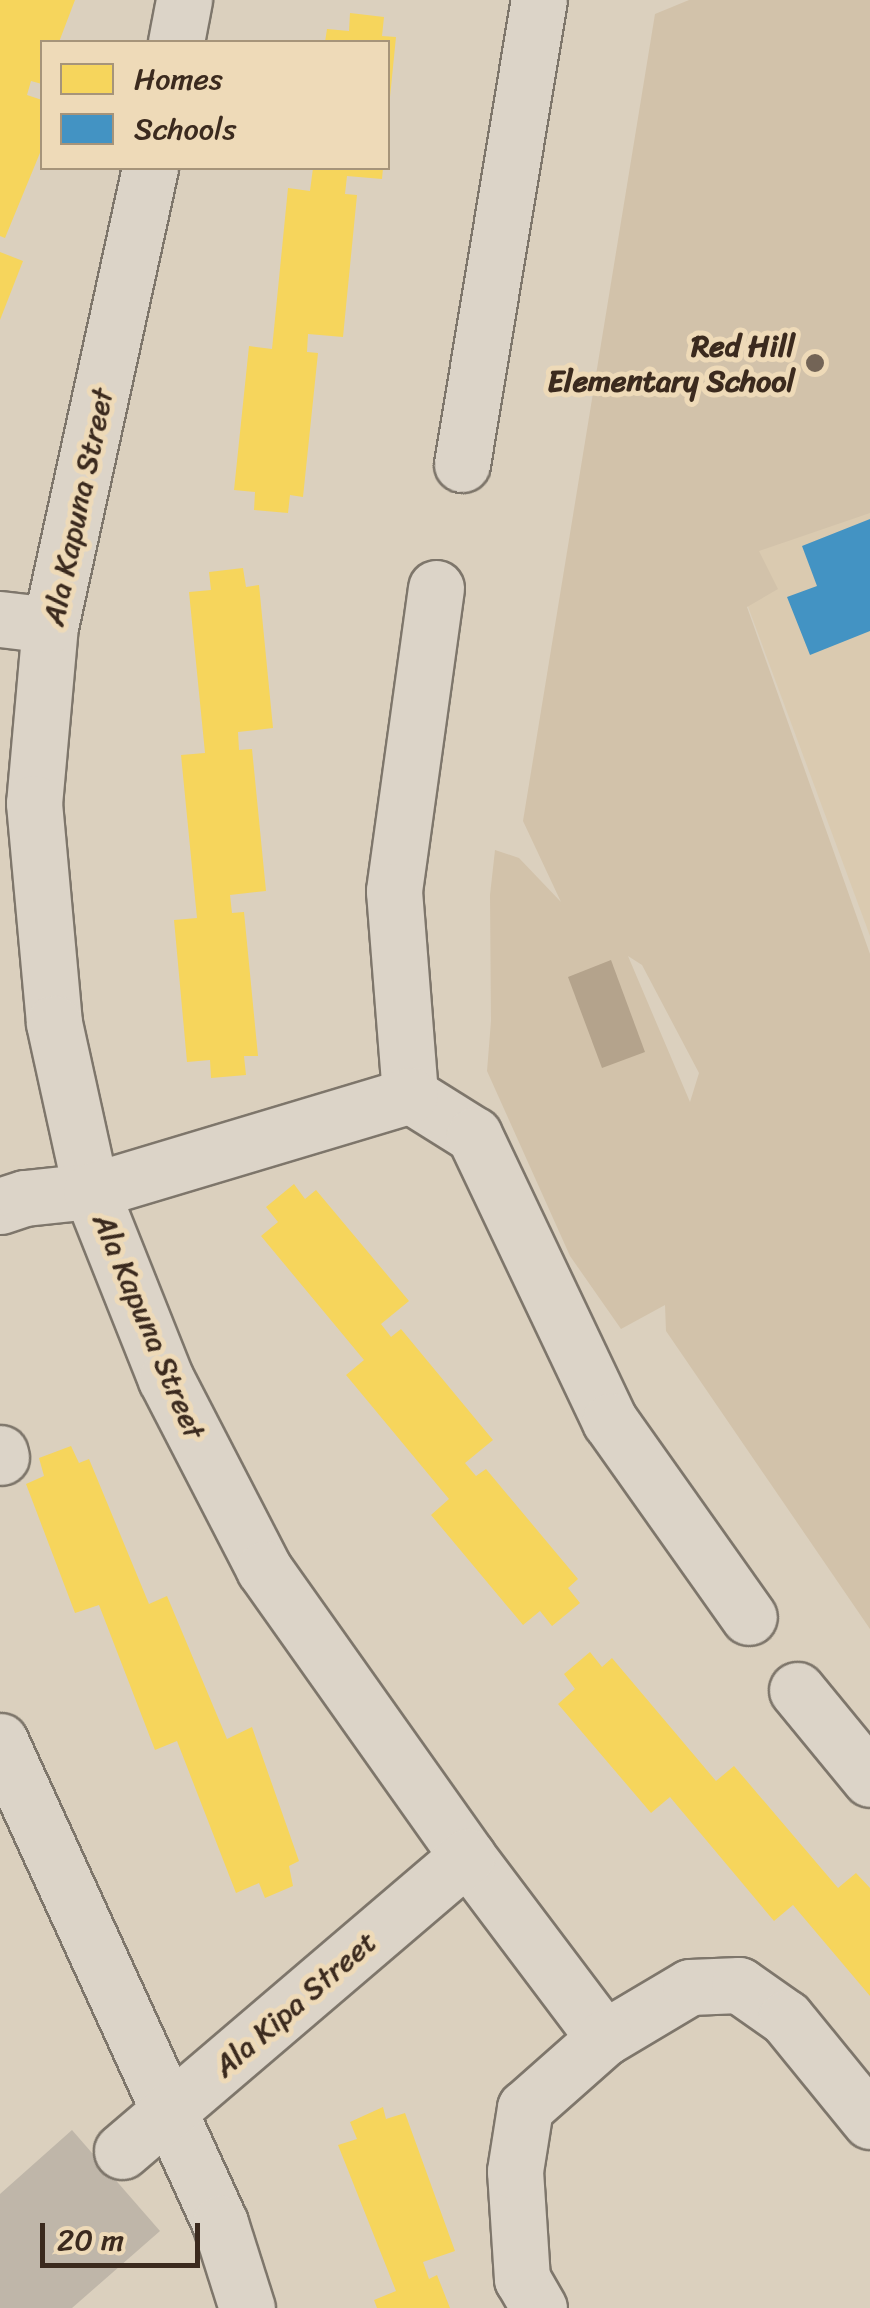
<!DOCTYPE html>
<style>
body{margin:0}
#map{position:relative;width:870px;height:2308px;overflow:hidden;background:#dbd0be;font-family:Sriracha,sans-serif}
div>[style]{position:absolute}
.built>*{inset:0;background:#dacab0}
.green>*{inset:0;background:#d2c2aa}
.water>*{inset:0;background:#b4a38c}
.homes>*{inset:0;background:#f6d55c}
.schools>*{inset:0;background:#4393c3}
.building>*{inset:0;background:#bfb6a9}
.roads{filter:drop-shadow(2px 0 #7e766b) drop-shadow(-2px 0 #7e766b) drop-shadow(0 2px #7e766b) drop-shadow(0 -2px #7e766b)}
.minor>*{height:55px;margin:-27.5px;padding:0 27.5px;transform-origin:27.5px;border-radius:27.5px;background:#dcd4c8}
.dots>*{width:28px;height:28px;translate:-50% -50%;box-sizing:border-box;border:5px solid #eedab8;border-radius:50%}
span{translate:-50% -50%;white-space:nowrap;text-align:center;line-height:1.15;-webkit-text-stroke:10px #eedab8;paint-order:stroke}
.poi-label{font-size:30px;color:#3b2a1e;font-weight:700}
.right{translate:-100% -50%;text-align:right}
.street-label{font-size:30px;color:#3b2a1e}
.legend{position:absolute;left:40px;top:40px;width:350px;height:130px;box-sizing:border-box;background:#eedab8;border:2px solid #a6947a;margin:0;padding:12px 18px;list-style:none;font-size:30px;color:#3b2a1e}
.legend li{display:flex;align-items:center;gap:20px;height:50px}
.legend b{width:50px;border:2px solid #a6947a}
.scale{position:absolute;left:40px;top:2223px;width:160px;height:45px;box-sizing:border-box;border:5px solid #3b2a1e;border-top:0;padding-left:12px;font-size:30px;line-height:35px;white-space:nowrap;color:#3b2a1e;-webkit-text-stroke:8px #eedab8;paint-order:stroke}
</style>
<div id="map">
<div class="built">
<i style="clip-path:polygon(870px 104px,870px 936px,730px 558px)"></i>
</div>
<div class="green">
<i style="clip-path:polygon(evenodd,689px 0,870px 0,870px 513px,759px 551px,778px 589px,747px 607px,870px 954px,870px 1629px,666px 1331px,665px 1305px,621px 1329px,570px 1256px,487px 1071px,491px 1021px,490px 895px,495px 850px,519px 858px,561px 902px,523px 821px,655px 14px,689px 0,628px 956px,642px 965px,699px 1073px,690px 1102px,628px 956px)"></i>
</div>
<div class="water">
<i style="clip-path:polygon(611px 960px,645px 1052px,602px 1068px,568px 977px)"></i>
</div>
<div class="homes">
<i style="clip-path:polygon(0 0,75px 0,59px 42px,42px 42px,42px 84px,31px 81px,27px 95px,42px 100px,42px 148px,5px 238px,0 236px)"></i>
<i style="clip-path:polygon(350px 13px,384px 17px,382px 36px,396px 37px,390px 97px,388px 42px,325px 42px,327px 29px,349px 31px)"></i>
<i style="clip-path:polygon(313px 168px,383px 168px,382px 179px,347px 176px,345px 194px,357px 195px,343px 337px,308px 334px,307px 352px,318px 353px,303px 497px,290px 495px,288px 513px,254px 510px,255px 492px,234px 490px,249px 346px,272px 349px,288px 188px,310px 191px)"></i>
<i style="clip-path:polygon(0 252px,23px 261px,0 320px)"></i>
<i style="clip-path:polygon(243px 568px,246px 587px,259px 585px,273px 728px,238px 732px,239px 750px,252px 749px,266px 891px,230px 895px,232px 913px,244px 912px,258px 1056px,244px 1056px,246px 1075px,211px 1078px,210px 1060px,187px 1062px,174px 920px,197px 918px,181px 755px,205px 753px,189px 592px,211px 590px,209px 572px)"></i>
<i style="clip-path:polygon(294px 1184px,305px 1199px,316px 1190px,409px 1301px,381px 1324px,391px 1337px,401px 1329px,493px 1440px,465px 1463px,476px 1476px,486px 1469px,578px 1579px,568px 1588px,580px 1603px,552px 1626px,540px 1611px,523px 1625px,431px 1515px,449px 1499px,346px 1375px,364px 1360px,261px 1236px,278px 1222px,266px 1207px)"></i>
<i style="clip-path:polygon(71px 1446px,79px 1463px,89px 1459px,149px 1604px,167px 1596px,227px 1739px,252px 1727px,299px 1861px,289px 1866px,293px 1886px,265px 1898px,259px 1883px,236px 1893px,177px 1741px,155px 1750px,99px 1605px,75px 1613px,26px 1484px,44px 1476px,39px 1458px)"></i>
<i style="clip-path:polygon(590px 1652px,602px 1667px,612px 1658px,716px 1781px,734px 1766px,838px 1888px,856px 1873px,870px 1888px,870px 1996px,793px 1905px,774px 1921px,670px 1797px,651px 1813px,558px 1704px,575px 1689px,564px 1674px)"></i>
<i style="clip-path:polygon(383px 2107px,386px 2119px,405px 2113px,455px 2251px,423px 2262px,429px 2279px,437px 2275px,450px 2308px,377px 2308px,374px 2300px,396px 2291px,338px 2145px,357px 2139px,350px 2122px)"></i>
</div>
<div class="schools">
<i style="clip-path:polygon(870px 519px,870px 631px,810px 655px,787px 597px,817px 586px,802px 546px)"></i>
</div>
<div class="building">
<i style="clip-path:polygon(72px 2130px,160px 2231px,72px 2308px,0 2308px,0 2194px)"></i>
</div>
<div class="roads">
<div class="minor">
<i style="left:176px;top:42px;width:43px;rotate:-79.2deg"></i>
<i style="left:150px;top:168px;width:468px;rotate:102.3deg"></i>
<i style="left:50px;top:625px;width:179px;rotate:95.1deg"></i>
<i style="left:34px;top:803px;width:221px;rotate:84.8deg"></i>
<i style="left:54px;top:1023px;width:172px;rotate:77.6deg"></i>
<i style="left:91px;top:1191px;width:202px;rotate:68.3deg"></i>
<i style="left:166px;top:1379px;width:214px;rotate:62.7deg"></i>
<i style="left:264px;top:1569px;width:352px;rotate:54.7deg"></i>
<i style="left:467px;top:1856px;width:228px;rotate:53deg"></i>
<i style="left:604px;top:2038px;width:100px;rotate:-30.7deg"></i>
<i style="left:690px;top:1987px;width:49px;rotate:-2.3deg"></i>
<i style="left:739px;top:1985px;width:57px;rotate:35.1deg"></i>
<i style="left:786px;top:2018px;width:133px;rotate:50.8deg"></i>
<i style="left:462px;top:464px;width:470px;rotate:-80.6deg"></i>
<i style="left:436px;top:588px;width:306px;rotate:97.9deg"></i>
<i style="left:394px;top:891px;width:205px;rotate:85.5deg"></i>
<i style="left:410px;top:1095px;width:75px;rotate:32deg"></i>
<i style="left:474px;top:1135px;width:317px;rotate:64.6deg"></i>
<i style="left:610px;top:1421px;width:240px;rotate:54.7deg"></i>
<i style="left:0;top:619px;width:50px;rotate:6.8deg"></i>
<i style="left:0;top:1206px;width:26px;rotate:-18deg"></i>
<i style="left:25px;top:1198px;width:66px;rotate:-6.1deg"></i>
<i style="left:91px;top:1191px;width:333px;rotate:-16.7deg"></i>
<i style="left:0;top:1453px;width:4px;rotate:76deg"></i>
<i style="left:797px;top:1690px;width:115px;rotate:50.6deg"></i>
<i style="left:0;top:1741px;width:530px;rotate:65.47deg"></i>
<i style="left:220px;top:2223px;width:89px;rotate:72.4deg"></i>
<i style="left:122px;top:2151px;width:454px;rotate:-40.5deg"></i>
<i style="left:539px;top:2308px;width:34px;rotate:-120deg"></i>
<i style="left:522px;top:2279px;width:108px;rotate:-93.7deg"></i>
<i style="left:515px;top:2171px;width:64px;rotate:-81deg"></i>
<i style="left:525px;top:2108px;width:106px;rotate:-41.5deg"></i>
</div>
</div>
<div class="dots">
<i style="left:815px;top:363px;background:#736456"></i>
</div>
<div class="poi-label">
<span class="right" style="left:795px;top:363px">Red Hill<br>Elementary School</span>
</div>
<div class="street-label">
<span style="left:78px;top:507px;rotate:-78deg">Ala Kapuna Street</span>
<span style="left:149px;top:1326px;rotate:67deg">Ala Kapuna Street</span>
<span style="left:295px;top:2004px;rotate:-41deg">Ala Kipa Street</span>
</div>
<ul class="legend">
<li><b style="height:28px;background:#f6d55c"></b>Homes</li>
<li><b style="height:28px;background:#4393c3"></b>Schools</li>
</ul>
<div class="scale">20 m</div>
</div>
